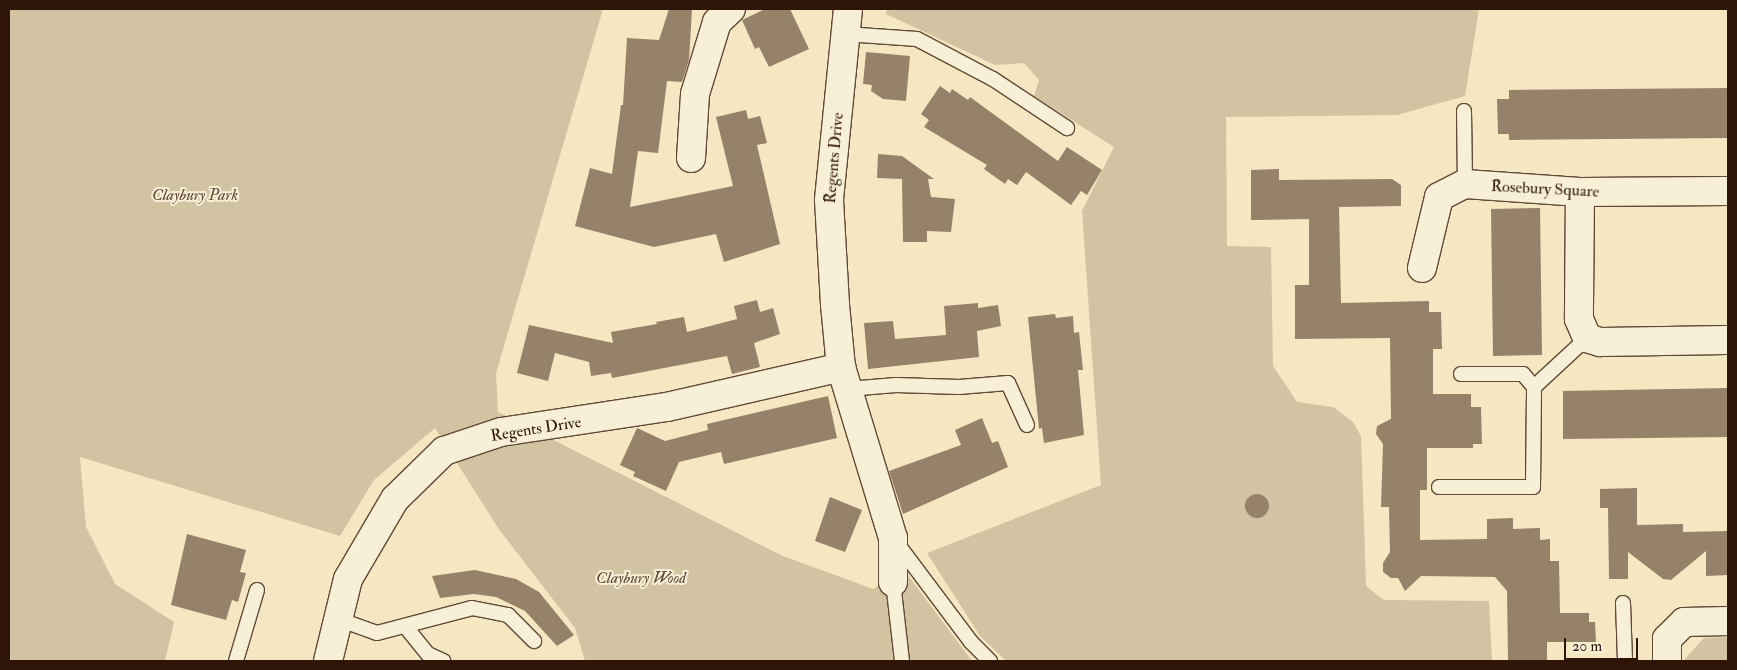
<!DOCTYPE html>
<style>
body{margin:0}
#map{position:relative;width:1737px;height:670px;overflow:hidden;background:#f4e7c2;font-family:"IM FELL Double Pica",serif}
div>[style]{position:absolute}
.green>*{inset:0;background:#d2c3a2}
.building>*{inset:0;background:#958268}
.round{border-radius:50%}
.roads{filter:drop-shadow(1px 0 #604a36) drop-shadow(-1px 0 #604a36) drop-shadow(0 1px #604a36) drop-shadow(0 -1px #604a36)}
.service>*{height:14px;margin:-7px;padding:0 7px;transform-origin:7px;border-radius:7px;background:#f8efd7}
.minor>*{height:28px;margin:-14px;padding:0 14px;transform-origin:14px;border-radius:14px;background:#f8efd7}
span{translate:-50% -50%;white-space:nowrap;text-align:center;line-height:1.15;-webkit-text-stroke:4px #f8efd7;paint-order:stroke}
.street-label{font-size:16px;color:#2e1507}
.park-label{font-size:16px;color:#5f4936;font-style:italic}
.frame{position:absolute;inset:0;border:10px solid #2e1507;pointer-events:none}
.scale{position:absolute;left:1564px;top:638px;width:74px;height:22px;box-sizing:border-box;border:2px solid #2e1507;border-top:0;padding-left:6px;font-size:15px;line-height:18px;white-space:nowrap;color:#2e1507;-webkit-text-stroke:4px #f8efd7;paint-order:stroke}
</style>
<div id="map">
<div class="green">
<i style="clip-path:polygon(9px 9px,603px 9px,496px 373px,498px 412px,783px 556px,873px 589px,904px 570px,972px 661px,585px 661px,575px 628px,498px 528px,435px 428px,374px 480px,340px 536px,80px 457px,86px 527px,115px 584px,174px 622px,165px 661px,9px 661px)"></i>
<i style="clip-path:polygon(887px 9px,1479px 9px,1465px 96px,1397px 115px,1226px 117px,1227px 246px,1271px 247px,1273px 366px,1297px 402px,1333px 407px,1353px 422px,1361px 436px,1366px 586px,1384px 600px,1489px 601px,1492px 661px,1006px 661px,980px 636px,927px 553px,1101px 485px,1082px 211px,1114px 147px,1034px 96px,1039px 80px,1024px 63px,995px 65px,886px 14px)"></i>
<i style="clip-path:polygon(1728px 637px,1728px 661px,1683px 661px,1704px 638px)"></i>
</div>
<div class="building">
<i style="clip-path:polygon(669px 9px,692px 9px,689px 60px,682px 82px,667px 81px,658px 153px,638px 151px,630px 207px,733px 186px,716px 117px,746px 110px,748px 119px,760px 116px,767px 143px,757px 145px,780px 244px,724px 262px,716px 234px,654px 247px,575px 226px,590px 168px,612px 174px,621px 105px,623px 105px,627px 38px,659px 40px)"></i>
<i style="clip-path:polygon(765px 9px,790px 9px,809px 49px,769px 67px,759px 47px,755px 49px,742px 20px)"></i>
<i style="clip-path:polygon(866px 52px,910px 56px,906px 101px,883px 99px,871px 91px,872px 85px,863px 84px)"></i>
<i style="clip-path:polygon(940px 86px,950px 93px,952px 89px,968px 100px,970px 97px,1058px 161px,1067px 147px,1102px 170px,1087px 195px,1081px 191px,1071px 205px,1026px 172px,1017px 185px,1008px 179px,1005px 184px,984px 169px,987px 165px,924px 127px,929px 120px,921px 114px)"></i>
<i style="clip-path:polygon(1728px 88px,1728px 138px,1509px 140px,1509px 134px,1498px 134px,1497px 99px,1509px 99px,1509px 90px)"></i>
<i style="clip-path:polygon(878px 154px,902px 156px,934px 179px,928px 179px,931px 197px,955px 199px,951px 232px,927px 231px,927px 242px,903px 242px,902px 179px,877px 178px)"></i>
<i style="clip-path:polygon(1279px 169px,1279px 180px,1392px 179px,1401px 185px,1401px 206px,1339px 207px,1341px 303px,1429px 301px,1429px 312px,1441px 312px,1442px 349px,1433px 349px,1433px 394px,1471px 394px,1471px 407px,1481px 407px,1482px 444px,1473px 444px,1473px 448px,1427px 448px,1427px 490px,1420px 490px,1420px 540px,1487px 539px,1487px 519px,1513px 518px,1513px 529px,1540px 528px,1540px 540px,1550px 539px,1550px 561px,1559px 561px,1560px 613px,1589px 613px,1589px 622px,1595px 622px,1596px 642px,1547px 642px,1547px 661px,1508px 661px,1507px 591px,1495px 577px,1421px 576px,1405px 591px,1398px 578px,1391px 578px,1383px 572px,1383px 563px,1390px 552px,1389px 507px,1381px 507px,1383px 444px,1376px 434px,1377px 426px,1391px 419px,1390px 338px,1295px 339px,1295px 285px,1309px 285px,1309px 219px,1251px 220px,1251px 170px)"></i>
<i style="clip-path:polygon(1540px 208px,1542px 355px,1493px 356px,1491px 209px)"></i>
<i style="clip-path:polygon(757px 300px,760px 312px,773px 308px,780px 334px,754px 343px,760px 367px,732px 374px,727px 356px,612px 378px,611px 373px,591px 376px,589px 362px,555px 353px,548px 381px,517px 373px,529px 325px,613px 343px,611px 332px,657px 324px,656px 322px,684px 317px,687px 332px,737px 319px,734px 306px)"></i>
<i style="clip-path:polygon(978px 303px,978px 308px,998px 305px,1001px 326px,977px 331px,979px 357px,868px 369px,864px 323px,893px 321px,895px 339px,946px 335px,944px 306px)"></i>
<i style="clip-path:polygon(1055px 314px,1056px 318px,1073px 316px,1074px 333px,1079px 332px,1083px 370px,1078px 370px,1084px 435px,1044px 443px,1042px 428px,1039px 429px,1028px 317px)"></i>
<i style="clip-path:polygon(1728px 388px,1728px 437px,1563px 439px,1563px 391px)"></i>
<i style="clip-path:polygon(828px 396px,837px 438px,724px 464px,721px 452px,679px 462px,666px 491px,633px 476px,635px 472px,620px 465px,637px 428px,665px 441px,708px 430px,707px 424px)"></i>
<i style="clip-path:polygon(982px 418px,992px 443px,998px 441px,1008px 467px,903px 514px,889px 471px,961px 445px,955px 430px)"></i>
<i style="clip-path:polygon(1637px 488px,1637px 525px,1683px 524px,1683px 532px,1728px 531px,1728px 575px,1706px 576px,1706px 551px,1671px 580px,1663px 579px,1628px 552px,1628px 579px,1609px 579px,1608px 508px,1600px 508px,1600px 489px)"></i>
<i class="round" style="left:1245px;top:494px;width:24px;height:24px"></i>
<i style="clip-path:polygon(830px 497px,862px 510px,845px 552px,815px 541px)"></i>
<i style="clip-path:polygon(187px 534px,246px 550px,240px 572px,246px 573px,238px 602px,232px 600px,226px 620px,171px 605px)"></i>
<i style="clip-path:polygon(475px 570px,516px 579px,539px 592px,574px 635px,557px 646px,525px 611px,496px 597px,474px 594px,440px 598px,432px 576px)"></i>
</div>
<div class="roads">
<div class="service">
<i style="left:845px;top:34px;width:72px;rotate:4deg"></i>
<i style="left:917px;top:39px;width:86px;rotate:27.8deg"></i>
<i style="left:993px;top:79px;width:89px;rotate:33.5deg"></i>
<i style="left:1464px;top:111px;width:73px;rotate:89.2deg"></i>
<i style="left:1461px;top:374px;width:62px"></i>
<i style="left:1523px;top:374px;width:17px;rotate:50deg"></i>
<i style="left:848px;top:389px;width:48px;rotate:-4.8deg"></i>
<i style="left:896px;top:385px;width:63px;rotate:1.8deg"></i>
<i style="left:959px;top:387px;width:49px;rotate:-4.7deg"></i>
<i style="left:1008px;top:383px;width:46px;rotate:65.7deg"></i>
<i style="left:1439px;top:487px;width:94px"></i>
<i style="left:1533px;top:487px;width:100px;rotate:-89.4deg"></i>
<i style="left:1534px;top:387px;width:72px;rotate:-42.8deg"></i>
<i style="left:896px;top:542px;width:125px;rotate:53.1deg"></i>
<i style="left:971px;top:642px;width:27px;rotate:45deg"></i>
<i style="left:893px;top:582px;width:80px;rotate:83.5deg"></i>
<i style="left:1623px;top:603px;width:58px;rotate:88deg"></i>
<i style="left:338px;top:619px;width:41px;rotate:19.7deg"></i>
<i style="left:377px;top:633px;width:98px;rotate:-14.7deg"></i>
<i style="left:472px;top:608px;width:37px;rotate:11deg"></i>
<i style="left:508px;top:615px;width:37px;rotate:45deg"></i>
<i style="left:405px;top:626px;width:36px;rotate:51deg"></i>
<i style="left:428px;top:654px;width:17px;rotate:25deg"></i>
<i style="left:236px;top:661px;width:74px;rotate:-73.5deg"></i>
</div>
<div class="minor">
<i style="left:848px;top:9px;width:192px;rotate:95.7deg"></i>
<i style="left:829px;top:200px;width:105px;rotate:86.7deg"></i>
<i style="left:835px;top:305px;width:62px;rotate:84.5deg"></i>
<i style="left:841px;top:367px;width:179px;rotate:73.1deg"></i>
<i style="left:893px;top:538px;width:44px;rotate:90deg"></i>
<i style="left:691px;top:158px;width:64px;rotate:-86.4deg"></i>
<i style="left:695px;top:94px;width:75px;rotate:-73deg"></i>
<i style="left:717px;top:22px;width:19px;rotate:-43deg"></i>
<i style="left:1580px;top:192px;width:127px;rotate:90.5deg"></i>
<i style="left:1579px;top:319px;width:21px;rotate:67deg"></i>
<i style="left:1587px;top:338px;width:14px;rotate:17deg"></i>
<i style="left:1600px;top:342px;width:128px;rotate:-0.9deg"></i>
<i style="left:1422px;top:268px;width:73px;rotate:-76.5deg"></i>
<i style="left:1439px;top:197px;width:29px;rotate:-27deg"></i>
<i style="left:1465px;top:184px;width:115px;rotate:4deg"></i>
<i style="left:1580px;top:192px;width:148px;rotate:-0.4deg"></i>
<i style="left:328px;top:661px;width:84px;rotate:-76.3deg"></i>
<i style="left:348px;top:579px;width:93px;rotate:-59.6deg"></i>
<i style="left:395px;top:499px;width:69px;rotate:-44.4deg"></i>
<i style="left:444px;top:451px;width:60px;rotate:-18.4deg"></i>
<i style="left:501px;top:432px;width:168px;rotate:-8.6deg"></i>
<i style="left:667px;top:407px;width:179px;rotate:-12.9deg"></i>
<i style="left:1667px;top:661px;width:22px;rotate:-90deg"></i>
<i style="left:1667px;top:639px;width:24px;rotate:-45deg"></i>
<i style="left:1684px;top:622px;width:44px;rotate:-1.3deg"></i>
</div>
</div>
<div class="street-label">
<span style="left:834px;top:158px;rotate:-85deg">Regents Drive</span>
<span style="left:1545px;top:189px;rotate:3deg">Rosebury Square</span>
<span style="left:536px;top:429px;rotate:-9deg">Regents Drive</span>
</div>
<div class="park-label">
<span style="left:195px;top:195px">Claybury Park</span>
<span style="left:641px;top:578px">Claybury Wood</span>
</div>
<div class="frame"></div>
<div class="scale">20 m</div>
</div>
